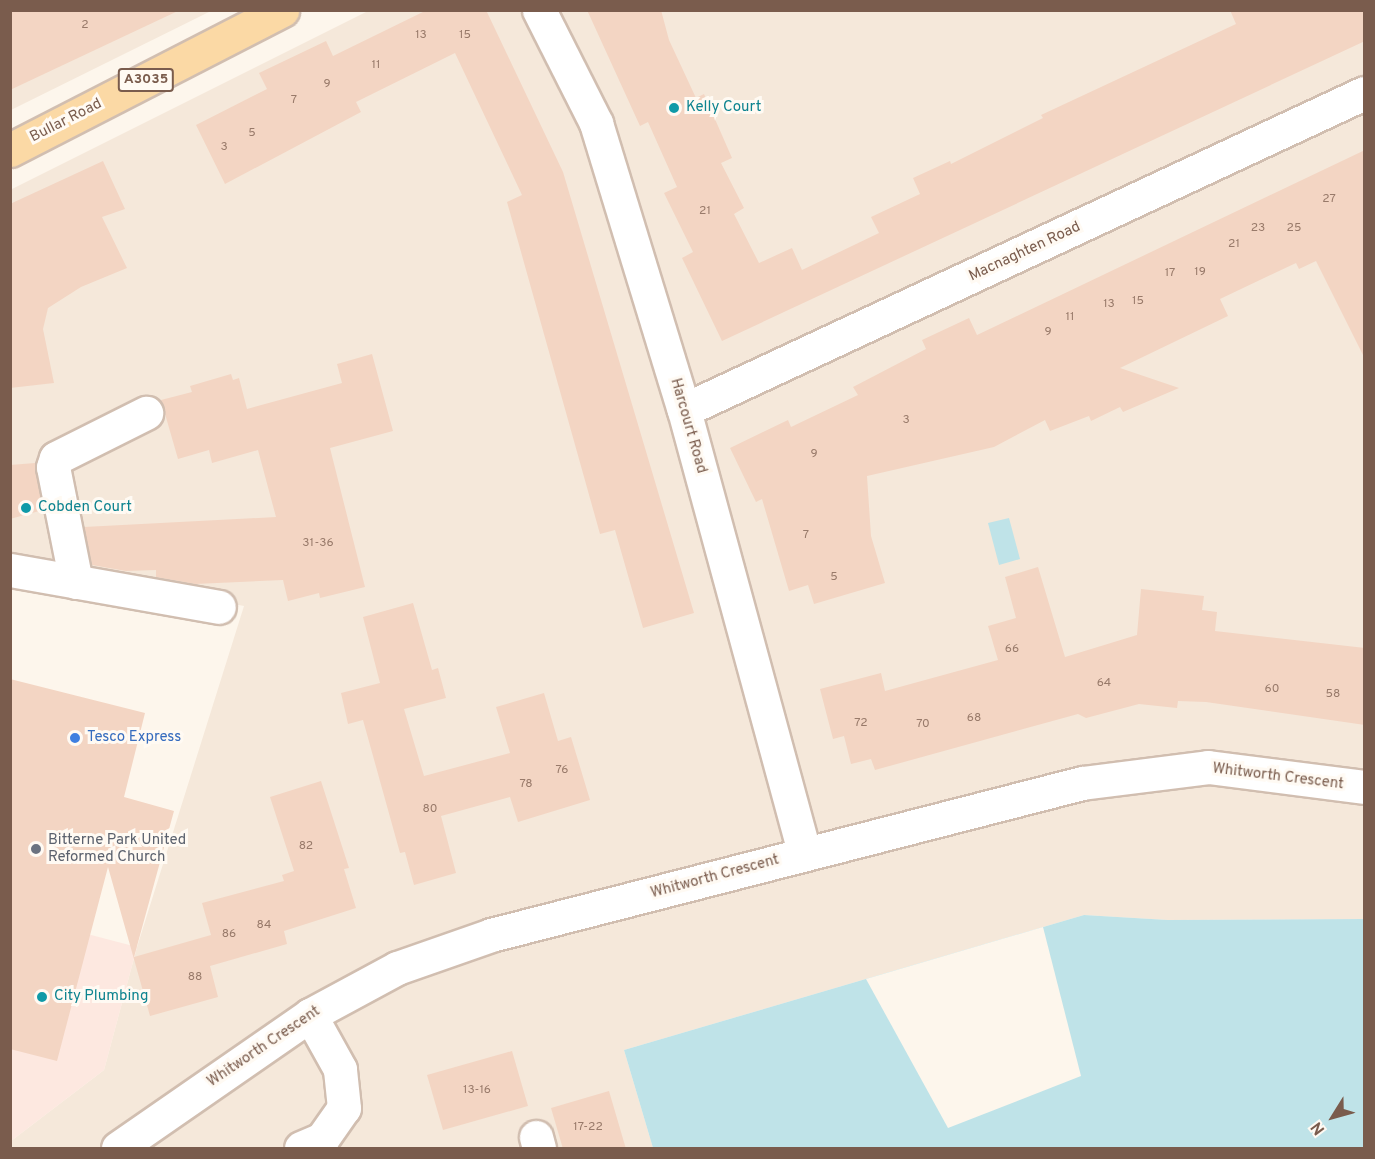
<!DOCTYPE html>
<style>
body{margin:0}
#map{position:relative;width:1375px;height:1159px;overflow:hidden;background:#fdf6ec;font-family:Overpass,sans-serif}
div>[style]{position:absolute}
.residential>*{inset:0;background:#f5e8da}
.commercial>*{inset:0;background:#fde8e0}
.water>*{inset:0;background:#bfe3e8}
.pier>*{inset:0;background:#fdf6ec}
.building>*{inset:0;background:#f3d5c3}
.roads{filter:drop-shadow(2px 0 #d1beb0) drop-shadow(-2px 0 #d1beb0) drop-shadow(0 2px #d1beb0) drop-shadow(0 -2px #d1beb0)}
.street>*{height:33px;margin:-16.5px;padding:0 16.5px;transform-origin:16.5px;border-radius:16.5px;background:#fff}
.primary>*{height:33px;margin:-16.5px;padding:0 16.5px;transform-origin:16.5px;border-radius:16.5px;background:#fbd9a5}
.dots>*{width:16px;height:16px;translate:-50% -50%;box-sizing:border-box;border:3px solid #fffaf3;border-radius:50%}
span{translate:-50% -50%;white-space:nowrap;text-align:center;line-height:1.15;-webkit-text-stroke:6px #fffaf3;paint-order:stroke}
.number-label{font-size:12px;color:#987a6a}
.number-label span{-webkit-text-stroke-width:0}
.shield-label span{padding:2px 4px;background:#fffaf3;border:2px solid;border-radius:4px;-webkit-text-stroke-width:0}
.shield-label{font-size:14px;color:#7a5c4d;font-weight:700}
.culture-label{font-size:15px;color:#0d838f}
.left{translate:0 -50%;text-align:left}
.street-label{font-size:15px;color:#7a5c4d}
.shop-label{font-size:15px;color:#366cbe}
.worship-label{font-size:15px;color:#5b616d}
.frame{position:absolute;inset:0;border:12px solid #7a5c4d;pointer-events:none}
.north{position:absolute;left:1303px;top:1087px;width:60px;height:60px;-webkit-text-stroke:4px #fffaf3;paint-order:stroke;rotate:233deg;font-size:16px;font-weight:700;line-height:24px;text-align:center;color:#7a5c4d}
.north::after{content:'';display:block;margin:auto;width:21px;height:27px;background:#7a5c4d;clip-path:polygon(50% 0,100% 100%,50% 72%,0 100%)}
</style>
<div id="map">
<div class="residential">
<i style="clip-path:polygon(11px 11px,211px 11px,11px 110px)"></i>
<i style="clip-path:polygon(368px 11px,1364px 11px,1364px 919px,1168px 920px,1084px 915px,624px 1050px,653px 1148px,11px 1148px,11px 1141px,104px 1070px,137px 947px,244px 606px,11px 563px,10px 190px)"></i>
</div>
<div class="commercial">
<i style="clip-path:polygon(11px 914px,137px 947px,104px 1070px,11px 1141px)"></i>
</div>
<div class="water">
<i style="clip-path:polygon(1009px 518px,1020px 559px,999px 565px,988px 523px)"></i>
<i style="clip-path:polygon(1084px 915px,1168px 920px,1364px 919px,1364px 1148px,653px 1148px,624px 1050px)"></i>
</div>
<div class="pier">
<i style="clip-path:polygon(1043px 927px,1081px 1076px,948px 1128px,866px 979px)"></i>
</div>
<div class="building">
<i style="clip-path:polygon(10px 10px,180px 10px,10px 90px)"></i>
<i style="clip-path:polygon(427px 10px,486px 10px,563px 172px,694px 613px,643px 628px,615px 530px,600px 534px,507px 202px,522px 195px,455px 53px,356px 102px,361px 112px,225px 184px,196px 125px,267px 89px,259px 73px,326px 41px,333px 56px)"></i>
<i style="clip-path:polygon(587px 10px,661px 10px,669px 40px,696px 98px,704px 94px,732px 158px,721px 163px,744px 208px,734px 214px,759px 263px,792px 248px,802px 270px,879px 233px,871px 217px,920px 194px,913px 178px,950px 161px,951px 164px,1043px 118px,1041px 115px,1236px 24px,1230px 10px,1365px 10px,1365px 41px,722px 341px,682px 258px,693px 252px,664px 193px,677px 187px,648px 122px,640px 126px)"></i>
<i style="clip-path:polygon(1365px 150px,1365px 359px,1316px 261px,1299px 269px,1296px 263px,1220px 299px,1228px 316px,1120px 368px,1179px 388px,1123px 412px,1120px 407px,1091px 421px,1089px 416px,1050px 431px,1045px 420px,994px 447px,867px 476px,871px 536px,885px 583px,814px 604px,808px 585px,789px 591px,762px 499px,756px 502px,730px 448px,788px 420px,791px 427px,858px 395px,853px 387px,926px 349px,922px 340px,969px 318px,977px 335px)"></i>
<i style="clip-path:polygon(103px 161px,125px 209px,102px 217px,127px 268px,81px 287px,48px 308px,43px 329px,54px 383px,10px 388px,10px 204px)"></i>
<i style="clip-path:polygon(372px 354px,393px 431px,330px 448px,365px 587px,320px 598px,319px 593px,288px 601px,283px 580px,195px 584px,156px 577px,156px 570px,126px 571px,92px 565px,84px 527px,276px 517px,258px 450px,212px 463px,209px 450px,178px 459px,161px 400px,192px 392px,190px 386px,231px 374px,233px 380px,239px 378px,247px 409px,342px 383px,337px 364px)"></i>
<i style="clip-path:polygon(35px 463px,43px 510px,10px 519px,10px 465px)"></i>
<i style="clip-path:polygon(1038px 567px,1065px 657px,1137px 635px,1141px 589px,1204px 596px,1202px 610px,1217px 612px,1215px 631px,1365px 648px,1365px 725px,1206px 702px,1178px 701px,1177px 708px,1139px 704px,1086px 718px,1078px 714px,875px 770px,871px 759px,851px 764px,844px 736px,833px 739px,820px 689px,881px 673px,885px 691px,998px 660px,988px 626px,1016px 618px,1005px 577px)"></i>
<i style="clip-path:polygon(413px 603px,432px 670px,438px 668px,446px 698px,404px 709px,424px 776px,510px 753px,496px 707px,544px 693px,558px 741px,571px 737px,590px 800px,518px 822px,510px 797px,441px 816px,456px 873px,414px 885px,405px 852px,400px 853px,363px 720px,348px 724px,341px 693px,380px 683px,363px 617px)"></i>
<i style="clip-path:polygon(10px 679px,145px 713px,124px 797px,174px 811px,134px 957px,211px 935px,202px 903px,284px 881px,282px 875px,294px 871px,270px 797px,321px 781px,349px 868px,344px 869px,356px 908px,284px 931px,287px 944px,210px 966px,218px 997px,150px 1016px,108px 867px,57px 1061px,10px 1049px)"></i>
<i style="clip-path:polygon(512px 1051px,528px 1106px,443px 1130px,427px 1075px)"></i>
<i style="clip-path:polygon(609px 1091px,626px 1149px,563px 1149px,551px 1108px)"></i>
</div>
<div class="roads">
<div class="street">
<i style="left:539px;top:10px;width:127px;rotate:63.2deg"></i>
<i style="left:596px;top:123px;width:300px;rotate:73deg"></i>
<i style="left:684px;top:410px;width:459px;rotate:74.8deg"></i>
<i style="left:684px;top:410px;width:750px;rotate:-24.99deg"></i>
<i style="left:10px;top:570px;width:212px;rotate:10deg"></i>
<i style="left:76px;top:582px;width:117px;rotate:-101.3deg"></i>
<i style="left:53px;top:467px;width:9px;rotate:-72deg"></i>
<i style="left:56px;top:458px;width:101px;rotate:-26.6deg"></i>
<i style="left:536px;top:1137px;width:11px;rotate:75deg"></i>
<i style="left:118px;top:1148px;width:234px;rotate:-34.7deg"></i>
<i style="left:310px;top:1015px;width:99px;rotate:-28.4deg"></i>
<i style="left:397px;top:968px;width:100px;rotate:-19.3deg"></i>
<i style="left:491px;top:935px;width:610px;rotate:-14.42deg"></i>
<i style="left:1082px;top:783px;width:127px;rotate:-7.2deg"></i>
<i style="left:1208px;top:767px;width:157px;rotate:7.3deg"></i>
<i style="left:301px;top:1148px;width:23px;rotate:-23deg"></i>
<i style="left:322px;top:1139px;width:38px;rotate:-55deg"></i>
<i style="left:344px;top:1108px;width:39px;rotate:-96deg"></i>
<i style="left:340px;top:1069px;width:62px;rotate:-119.1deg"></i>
</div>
<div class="primary">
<i style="left:10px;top:150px;width:306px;rotate:-27.2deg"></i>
</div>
</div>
<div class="dots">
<i style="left:674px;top:108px;background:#0f9aa8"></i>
<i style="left:26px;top:508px;background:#0f9aa8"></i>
<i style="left:75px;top:738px;background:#3f7fe0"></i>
<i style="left:36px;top:849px;background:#6b7280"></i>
<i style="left:42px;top:997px;background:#0f9aa8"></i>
</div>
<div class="number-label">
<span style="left:85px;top:26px">2</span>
<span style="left:421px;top:36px">13</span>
<span style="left:465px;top:36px">15</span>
<span style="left:376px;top:66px">11</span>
<span style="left:327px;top:85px">9</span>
<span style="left:294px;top:101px">7</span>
<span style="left:252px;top:134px">5</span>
<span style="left:224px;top:148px">3</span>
<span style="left:1329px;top:200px">27</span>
<span style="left:705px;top:212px">21</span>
<span style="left:1258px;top:229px">23</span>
<span style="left:1294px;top:229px">25</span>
<span style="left:1234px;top:245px">21</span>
<span style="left:1200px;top:273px">19</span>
<span style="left:1170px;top:274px">17</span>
<span style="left:1138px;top:302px">15</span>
<span style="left:1109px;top:305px">13</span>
<span style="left:1070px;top:318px">11</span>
<span style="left:1048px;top:333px">9</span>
<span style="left:906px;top:421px">3</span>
<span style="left:814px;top:455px">9</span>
<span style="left:806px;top:536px">7</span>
<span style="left:318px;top:544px">31-36</span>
<span style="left:834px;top:578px">5</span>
<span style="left:1012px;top:650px">66</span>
<span style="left:1104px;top:684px">64</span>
<span style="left:1272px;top:690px">60</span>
<span style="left:1333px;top:695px">58</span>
<span style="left:974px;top:719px">68</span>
<span style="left:861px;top:724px">72</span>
<span style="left:923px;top:725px">70</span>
<span style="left:562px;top:771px">76</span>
<span style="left:526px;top:785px">78</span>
<span style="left:430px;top:810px">80</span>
<span style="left:306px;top:847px">82</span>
<span style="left:264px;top:926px">84</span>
<span style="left:229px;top:935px">86</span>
<span style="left:195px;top:978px">88</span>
<span style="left:477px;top:1091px">13-16</span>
<span style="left:588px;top:1128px">17-22</span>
</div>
<div class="shield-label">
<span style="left:146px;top:80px">A3035</span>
</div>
<div class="culture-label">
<span class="left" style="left:686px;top:108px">Kelly Court</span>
<span class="left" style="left:38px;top:508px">Cobden Court</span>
<span class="left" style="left:54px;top:997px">City Plumbing</span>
</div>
<div class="street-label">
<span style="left:66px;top:121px;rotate:-27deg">Bullar Road</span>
<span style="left:1025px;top:252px;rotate:-25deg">Macnaghten Road</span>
<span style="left:688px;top:426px;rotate:74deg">Harcourt Road</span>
<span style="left:1278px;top:777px;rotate:7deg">Whitworth Crescent</span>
<span style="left:715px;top:877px;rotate:-15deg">Whitworth Crescent</span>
<span style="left:264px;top:1047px;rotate:-34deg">Whitworth Crescent</span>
</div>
<div class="shop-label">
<span class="left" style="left:87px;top:738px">Tesco Express</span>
</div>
<div class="worship-label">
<span class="left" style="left:48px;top:849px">Bitterne Park United<br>Reformed Church</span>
</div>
<div class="frame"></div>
<div class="north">N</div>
</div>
